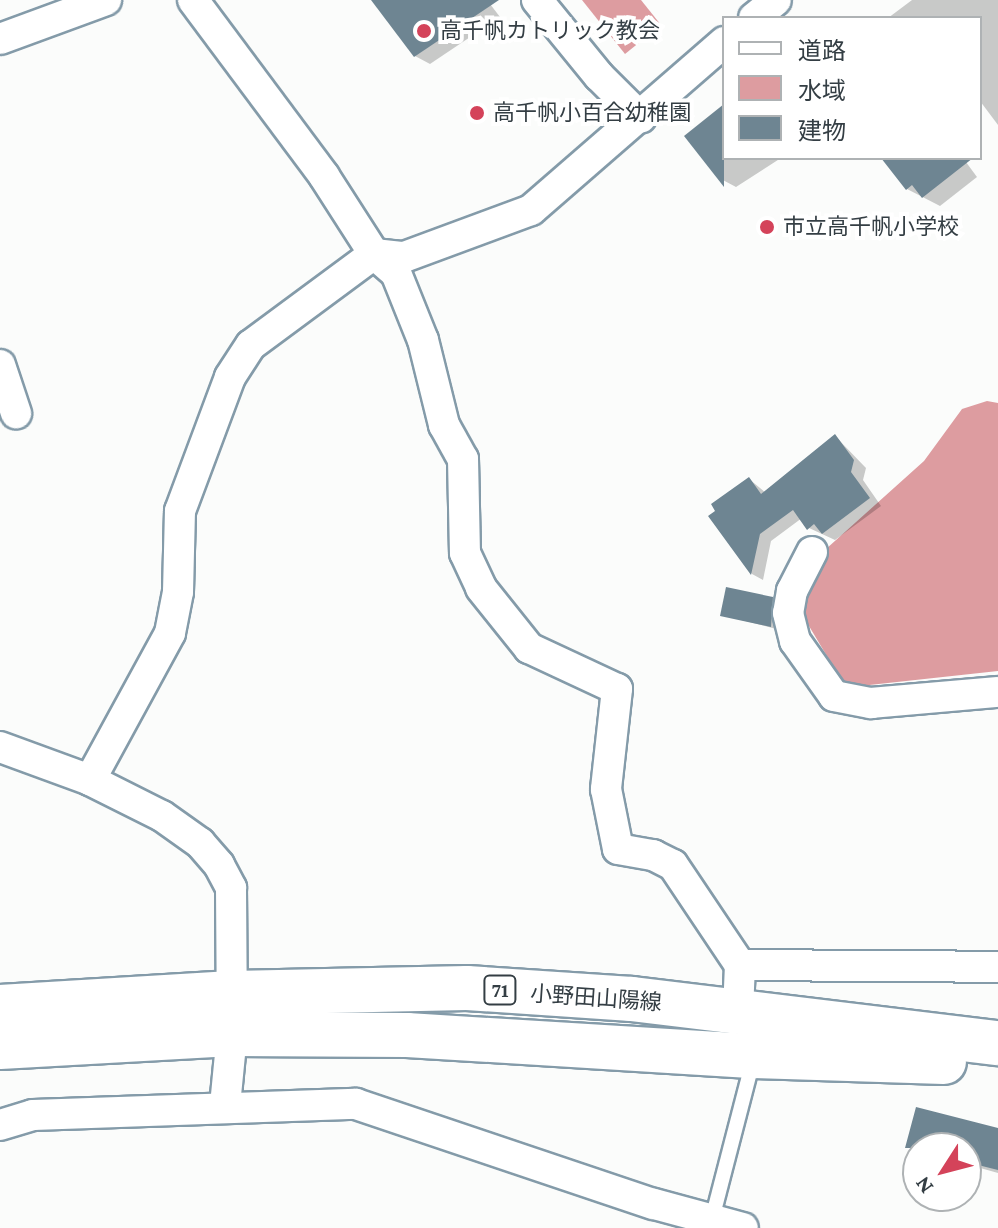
<!DOCTYPE html>
<meta charset="utf-8">
<style>
body{margin:0}
#map{position:relative;width:998px;height:1228px;overflow:hidden;background:#fbfcfb;font-family:"Crimson Pro","Noto Sans JP",serif}
div>[style]{position:absolute}
.water>*{inset:0;background:#dd9ca0}
.shadow>*{inset:0;background:#0003}
.building>*{inset:0;background:#6e8592}
.roads{filter:drop-shadow(2px 0 #849ba9) drop-shadow(-2px 0 #849ba9) drop-shadow(0 2px #849ba9) drop-shadow(0 -2px #849ba9)}
.service>*{height:14px;margin:-7px;padding:0 7px;transform-origin:7px;border-radius:7px;background:#fff}
.minor>*{height:30px;margin:-15px;padding:0 15px;transform-origin:15px;border-radius:15px;background:#fff}
.primary>*{height:44px;margin:-22px;padding:0 22px;transform-origin:22px;border-radius:22px;background:#fff}
.dots>*{width:22px;height:22px;translate:-50% -50%;box-sizing:border-box;border:4px solid #fff;border-radius:50%}
span{translate:-50% -50%;white-space:nowrap;text-align:center;line-height:1.15;-webkit-text-stroke:8px #fff;paint-order:stroke}
.shield-label span{padding:2px 6px;background:#fff;border:2px solid;border-radius:6px;-webkit-text-stroke-width:0}
.shield-label{font-size:20px;color:#343e44;font-weight:700}
.poi-label{font-size:22px;color:#343e44}
.left{translate:0 -50%;text-align:left}
.street-label{font-size:22px;color:#343e44}
.legend{position:absolute;left:722px;top:16px;width:260px;height:144px;box-sizing:border-box;background:#fff;border:2px solid #aeb2b4;margin:0;padding:10px 14px;list-style:none;font-size:24px;color:#343e44}
.legend li{display:flex;align-items:center;gap:16px;height:40px}
.legend b{width:40px;border:2px solid #aeb2b4}
.north{position:absolute;left:902px;top:1132px;width:80px;height:80px;box-sizing:border-box;background:#fff;border:2px solid #aeb2b4;border-radius:50%;rotate:234deg;font-size:22px;font-weight:700;line-height:32px;text-align:center;color:#343e44}
.north::after{content:'';display:block;margin:auto;width:28px;height:36px;background:#d4435a;clip-path:polygon(50% 0,100% 100%,50% 72%,0 100%)}
</style>
<div id="map">
<div class="water">
<i style="clip-path:polygon(582px 0,641px 0,661px 25px,625px 54px)"></i>
<i style="clip-path:polygon(987px 401px,998px 403px,998px 671px,851px 687px,843px 683px,806px 621px,804px 601px,826px 549px,924px 461px,962px 409px)"></i>
</div>
<div class="shadow">
<i style="clip-path:polygon(378px 0,487px 0,500px 17px,430px 64px,415px 56px)"></i>
<i style="clip-path:polygon(912px 0,998px 0,998px 125px,980px 101px,980px 18px,888px 18px)"></i>
<i style="clip-path:polygon(724px 106px,724px 158px,781px 158px,736px 187px,719px 178px)"></i>
<i style="clip-path:polygon(883px 158px,963px 158px,977px 177px,940px 206px,907px 189px)"></i>
<i style="clip-path:polygon(835px 436px,866px 468px,863px 480px,881px 506px,835px 540px,809px 528px,802px 518px,771px 541px,763px 580px,752px 574px,711px 517px,749px 479px,766px 493px)"></i>
<i style="clip-path:polygon(772px 599px,781px 604px,780px 630px,722px 615px)"></i>
<i style="clip-path:polygon(998px 1130px,998px 1173px,966px 1164px,966px 1148px,918px 1150px,908px 1144px)"></i>
</div>
<div class="building">
<i style="clip-path:polygon(371px 0,499px 0,414px 57px)"></i>
<i style="clip-path:polygon(724px 104px,724px 187px,684px 136px)"></i>
<i style="clip-path:polygon(881px 158px,973px 158px,922px 198px,912px 185px,906px 190px)"></i>
<i style="clip-path:polygon(835px 434px,854px 460px,851px 472px,870px 498px,822px 534px,814px 524px,807px 530px,793px 510px,760px 534px,751px 575px,708px 516px,715px 511px,711px 504px,749px 477px,761px 494px)"></i>
<i style="clip-path:polygon(726px 587px,773px 597px,771px 627px,720px 616px)"></i>
<i style="clip-path:polygon(916px 1107px,998px 1128px,998px 1170px,966px 1162px,966px 1148px,905px 1148px)"></i>
</div>
<div class="roads">
<div class="service">
<i style="left:712px;top:1219px;width:163px;rotate:-75.5deg"></i>
</div>
<div class="minor">
<i style="left:193px;top:0;width:219px;rotate:53.3deg"></i>
<i style="left:324px;top:176px;width:93px;rotate:57.3deg"></i>
<i style="left:374px;top:254px;width:29px;rotate:41deg"></i>
<i style="left:396px;top:273px;width:72px;rotate:68.1deg"></i>
<i style="left:423px;top:340px;width:88px;rotate:76.1deg"></i>
<i style="left:444px;top:425px;width:39px;rotate:61deg"></i>
<i style="left:463px;top:459px;width:94px;rotate:88.8deg"></i>
<i style="left:465px;top:553px;width:38px;rotate:65deg"></i>
<i style="left:481px;top:588px;width:77px;rotate:51.3deg"></i>
<i style="left:529px;top:648px;width:97px;rotate:25deg"></i>
<i style="left:617px;top:689px;width:101px;rotate:96.3deg"></i>
<i style="left:606px;top:789px;width:61px;rotate:78.7deg"></i>
<i style="left:618px;top:849px;width:36px;rotate:10deg"></i>
<i style="left:653px;top:855px;width:22px;rotate:27deg"></i>
<i style="left:673px;top:865px;width:120px;rotate:56.2deg"></i>
<i style="left:740px;top:965px;width:46px;rotate:92.5deg"></i>
<i style="left:537px;top:0;width:98px;rotate:50.8deg"></i>
<i style="left:599px;top:76px;width:59px;rotate:45deg"></i>
<i style="left:754px;top:18px;width:28px;rotate:-39deg"></i>
<i style="left:0;top:39px;width:113px;rotate:-20.2deg"></i>
<i style="left:0;top:365px;width:51px;rotate:71.6deg"></i>
<i style="left:812px;top:552px;width:44px;rotate:117.1deg"></i>
<i style="left:792px;top:591px;width:22px;rotate:100deg"></i>
<i style="left:788px;top:613px;width:29px;rotate:76deg"></i>
<i style="left:795px;top:641px;width:67px;rotate:54.7deg"></i>
<i style="left:834px;top:696px;width:38px;rotate:11deg"></i>
<i style="left:871px;top:703px;width:127px;rotate:-5deg"></i>
<i style="left:0;top:747px;width:96px;rotate:20.1deg"></i>
<i style="left:90px;top:780px;width:80px;rotate:26.6deg"></i>
<i style="left:162px;top:816px;width:47px;rotate:35.4deg"></i>
<i style="left:200px;top:843px;width:29px;rotate:49deg"></i>
<i style="left:219px;top:865px;width:26px;rotate:62deg"></i>
<i style="left:231px;top:888px;width:146px;rotate:89.6deg"></i>
<i style="left:232px;top:1034px;width:72px;rotate:95.6deg"></i>
<i style="left:90px;top:780px;width:167px;rotate:-61.4deg"></i>
<i style="left:170px;top:633px;width:42px;rotate:-79deg"></i>
<i style="left:178px;top:592px;width:81px;rotate:-88.6deg"></i>
<i style="left:180px;top:511px;width:143px;rotate:-69.5deg"></i>
<i style="left:230px;top:377px;width:38px;rotate:-57deg"></i>
<i style="left:251px;top:345px;width:153px;rotate:-36.5deg"></i>
<i style="left:374px;top:254px;width:30px;rotate:6deg"></i>
<i style="left:404px;top:257px;width:135px;rotate:-20.3deg"></i>
<i style="left:531px;top:210px;width:256px;rotate:-41deg"></i>
<i style="left:740px;top:965px;width:258px;rotate:0.4deg"></i>
<i style="left:0;top:1125px;width:34px;rotate:-17deg"></i>
<i style="left:33px;top:1115px;width:323px;rotate:-2deg"></i>
<i style="left:356px;top:1104px;width:314px;rotate:18.6deg"></i>
<i style="left:654px;top:1204px;width:92px;rotate:15.1deg"></i>
</div>
<div class="primary">
<i style="left:0;top:1007px;width:232px;rotate:-3.5deg"></i>
<i style="left:232px;top:993px;width:235px;rotate:-1.2deg"></i>
<i style="left:467px;top:988px;width:165px;rotate:3.8deg"></i>
<i style="left:632px;top:999px;width:369px;rotate:6.9deg"></i>
<i style="left:0;top:1047px;width:232px;rotate:-3.2deg"></i>
<i style="left:232px;top:1034px;width:175px;rotate:0.3deg"></i>
<i style="left:407px;top:1035px;width:348px;rotate:3.5deg"></i>
<i style="left:754px;top:1056px;width:190px;rotate:1.8deg"></i>
</div>
</div>
<div class="dots">
<i style="left:424px;top:31px;background:#d4435a"></i>
<i style="left:477px;top:113px;background:#d4435a"></i>
<i style="left:767px;top:227px;background:#d4435a"></i>
</div>
<div class="shield-label">
<span style="left:500px;top:990px">71</span>
</div>
<div class="poi-label">
<span class="left" style="left:440px;top:31px">高千帆カトリック教会</span>
<span class="left" style="left:493px;top:113px">高千帆小百合幼稚園</span>
<span class="left" style="left:783px;top:227px">市立高千帆小学校</span>
</div>
<div class="street-label">
<span style="left:596px;top:998px;rotate:4deg">小野田山陽線</span>
</div>
<ul class="legend">
<li><b style="height:10px;background:#fff"></b>道路</li>
<li><b style="height:22px;background:#dd9ca0"></b>水域</li>
<li><b style="height:22px;background:#6e8592"></b>建物</li>
</ul>
<div class="north">N</div>
</div>
